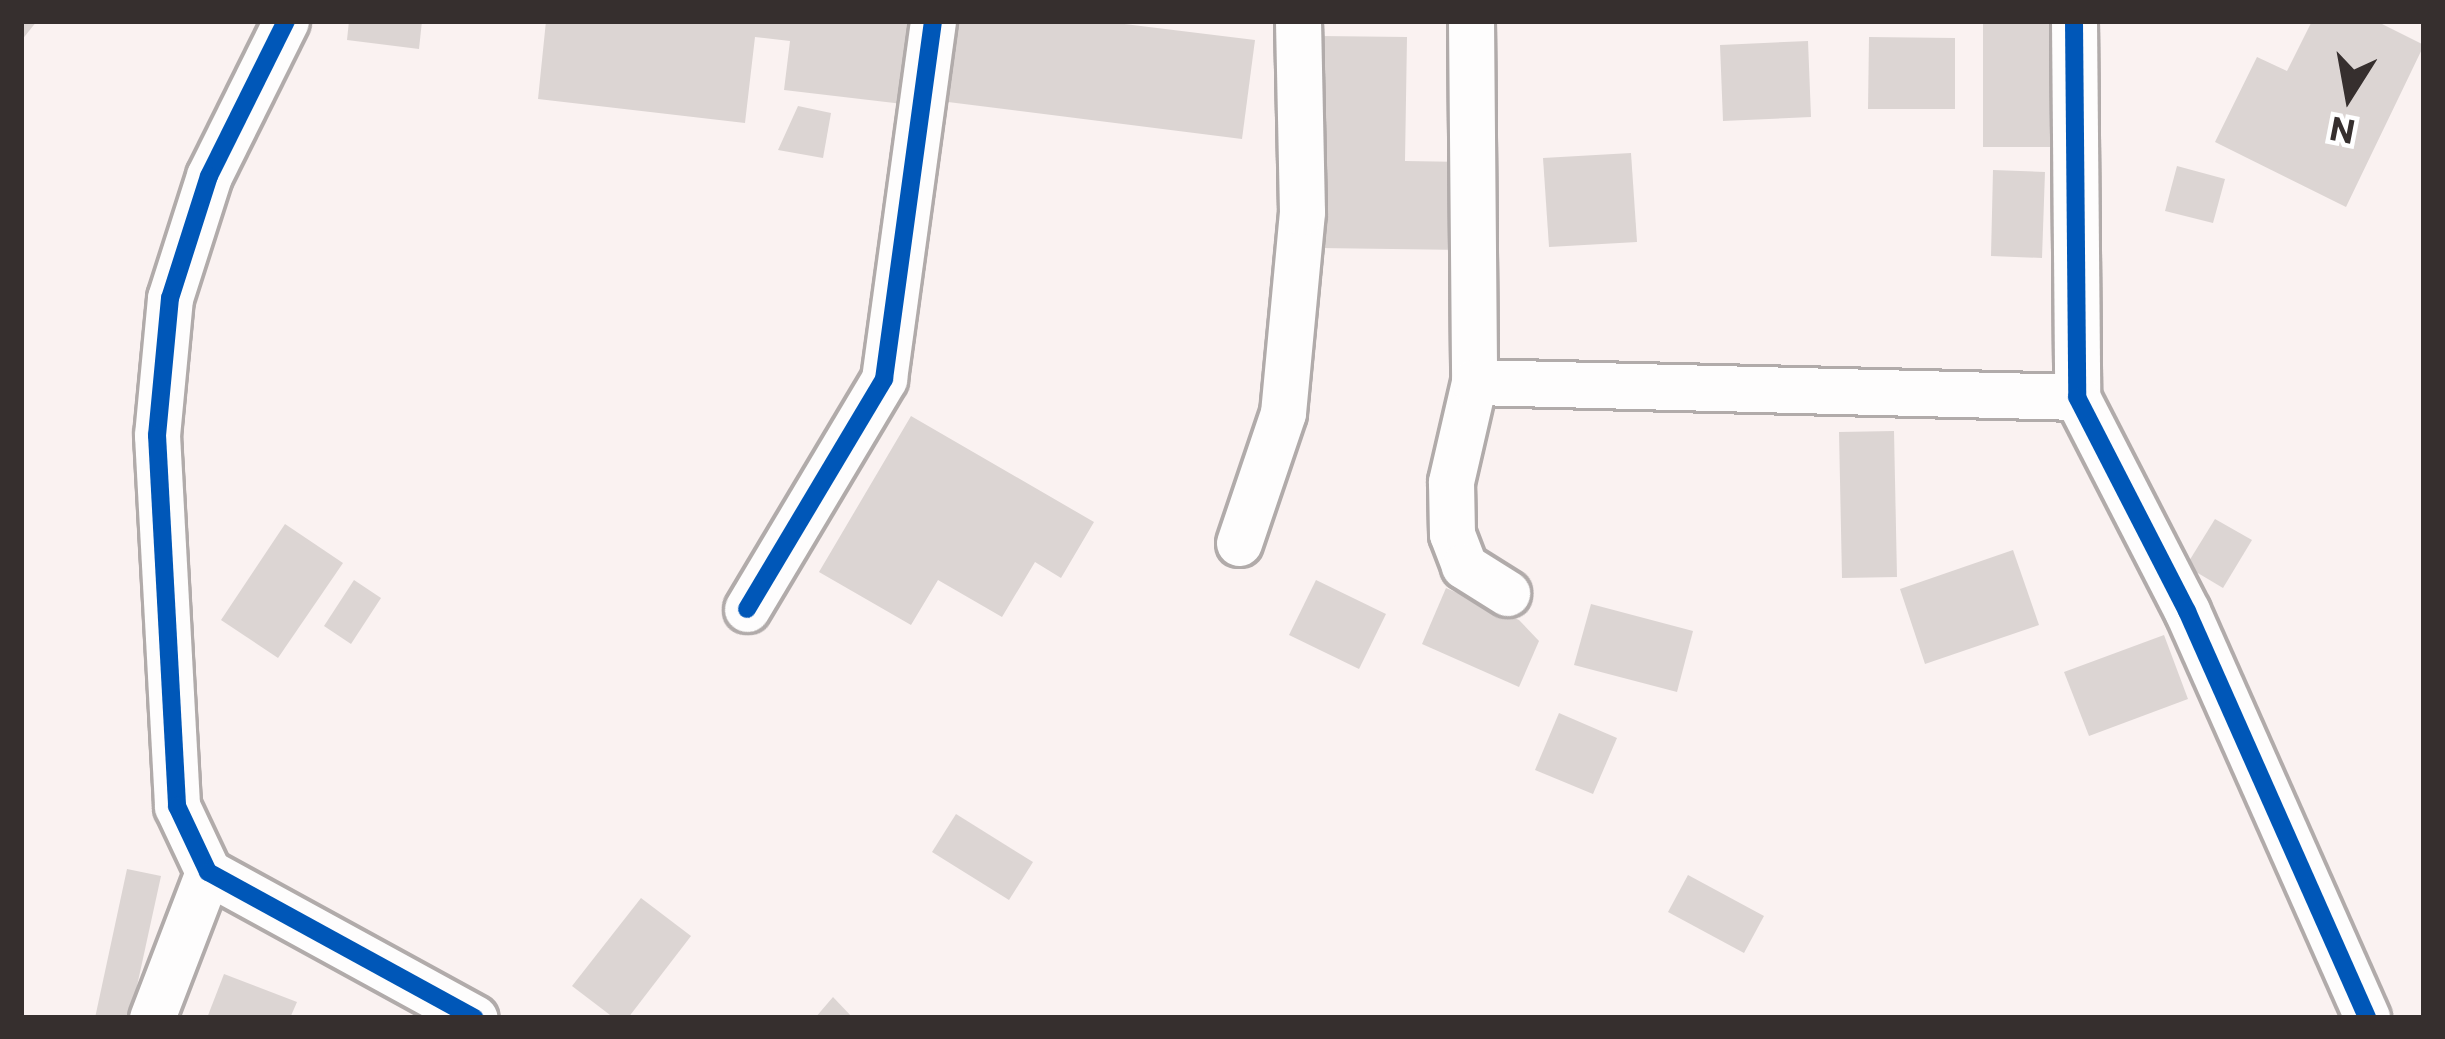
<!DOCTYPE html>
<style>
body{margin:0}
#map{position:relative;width:2445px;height:1039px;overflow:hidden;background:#faf2f1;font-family:Commissioner,sans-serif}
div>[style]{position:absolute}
.building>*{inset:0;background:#dcd5d3}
.roads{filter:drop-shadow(3px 0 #b1abaa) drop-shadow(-3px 0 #b1abaa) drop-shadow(0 3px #b1abaa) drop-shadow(0 -3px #b1abaa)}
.street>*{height:45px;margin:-22.5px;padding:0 22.5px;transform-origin:22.5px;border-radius:22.5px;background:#fefdfd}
.cycleway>*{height:18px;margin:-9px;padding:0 9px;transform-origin:9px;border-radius:9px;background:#0057b8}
span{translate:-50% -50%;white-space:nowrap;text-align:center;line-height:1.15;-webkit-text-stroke:9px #fff;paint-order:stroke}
.frame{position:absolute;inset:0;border:24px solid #362f2e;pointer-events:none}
.north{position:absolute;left:2289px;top:36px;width:120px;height:120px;-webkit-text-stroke:9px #fff;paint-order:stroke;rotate:191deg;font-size:33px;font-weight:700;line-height:48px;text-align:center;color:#362f2e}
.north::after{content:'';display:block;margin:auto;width:42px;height:54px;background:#362f2e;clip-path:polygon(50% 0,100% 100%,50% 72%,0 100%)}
</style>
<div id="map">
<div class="building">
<i style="clip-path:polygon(21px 21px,37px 21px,21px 41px)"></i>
<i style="clip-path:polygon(349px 21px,422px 21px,419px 49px,347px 40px)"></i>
<i style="clip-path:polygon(546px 21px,912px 23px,903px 104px,784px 90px,790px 41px,755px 37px,745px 123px,538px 99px)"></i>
<i style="clip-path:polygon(958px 21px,1100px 21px,1255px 40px,1242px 139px,948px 102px)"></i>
<i style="clip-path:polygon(1983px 21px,2056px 21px,2056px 147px,1983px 147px)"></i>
<i style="clip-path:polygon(2312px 21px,2376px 21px,2424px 45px,2346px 207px,2215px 142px,2257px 57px,2287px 71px)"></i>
<i style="clip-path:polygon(1321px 36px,1407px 37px,1405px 161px,1466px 162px,1465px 250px,1319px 248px)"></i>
<i style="clip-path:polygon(1869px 37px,1955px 38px,1955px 109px,1868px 109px)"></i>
<i style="clip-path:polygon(1808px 41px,1811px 117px,1723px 121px,1720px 45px)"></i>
<i style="clip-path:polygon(798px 106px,831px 113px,823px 158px,778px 150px)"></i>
<i style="clip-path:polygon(1631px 153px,1637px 242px,1549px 247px,1543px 158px)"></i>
<i style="clip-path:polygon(2177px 166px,2225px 179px,2213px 223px,2165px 211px)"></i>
<i style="clip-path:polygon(1993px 170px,2045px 172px,2042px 258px,1991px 256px)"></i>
<i style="clip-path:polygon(911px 416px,1094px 522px,1061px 578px,1035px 562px,1002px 617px,938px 580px,911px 625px,819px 572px)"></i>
<i style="clip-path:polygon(1894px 431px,1897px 577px,1842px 578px,1839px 432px)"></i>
<i style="clip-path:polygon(2215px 519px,2252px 540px,2223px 588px,2186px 566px)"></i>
<i style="clip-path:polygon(285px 524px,343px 563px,278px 658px,221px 620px)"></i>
<i style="clip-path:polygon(2013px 550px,2039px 625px,1925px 664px,1900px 589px)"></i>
<i style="clip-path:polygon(354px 580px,381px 598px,351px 644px,324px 626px)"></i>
<i style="clip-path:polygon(1316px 580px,1386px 614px,1359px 669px,1289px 635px)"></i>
<i style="clip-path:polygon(1446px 588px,1519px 620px,1539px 641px,1519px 687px,1422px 644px)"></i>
<i style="clip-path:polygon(1591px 604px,1693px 631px,1677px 692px,1574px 665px)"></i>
<i style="clip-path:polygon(2164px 635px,2188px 699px,2089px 736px,2064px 672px)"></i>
<i style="clip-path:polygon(1559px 713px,1617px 738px,1593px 794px,1535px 770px)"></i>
<i style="clip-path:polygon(956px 814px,1033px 862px,1009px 900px,932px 852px)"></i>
<i style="clip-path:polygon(127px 869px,161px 876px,130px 1018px,95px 1018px)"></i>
<i style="clip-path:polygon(1688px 875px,1764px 916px,1744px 953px,1668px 912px)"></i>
<i style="clip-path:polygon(641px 898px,691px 936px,628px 1018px,614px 1018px,572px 986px)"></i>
<i style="clip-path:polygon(224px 974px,297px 1002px,290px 1018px,207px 1018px)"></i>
<i style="clip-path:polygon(833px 997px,853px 1018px,815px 1018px)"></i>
</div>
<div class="roads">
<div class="street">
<i style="left:286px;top:21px;width:173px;rotate:116.4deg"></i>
<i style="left:209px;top:176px;width:128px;rotate:107.7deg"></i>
<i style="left:170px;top:298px;width:138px;rotate:95.4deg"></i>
<i style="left:157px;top:435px;width:372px;rotate:86.9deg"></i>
<i style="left:177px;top:806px;width:73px;rotate:64.8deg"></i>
<i style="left:208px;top:872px;width:304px;rotate:28.7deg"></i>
<i style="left:1471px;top:21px;width:361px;rotate:89.5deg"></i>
<i style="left:1474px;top:382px;width:103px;rotate:103deg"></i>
<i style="left:1451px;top:482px;width:52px;rotate:88.9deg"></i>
<i style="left:1452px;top:534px;width:34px;rotate:69deg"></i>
<i style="left:1464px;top:566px;width:51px;rotate:32.1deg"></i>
<i style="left:2074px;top:21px;width:376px;rotate:89.5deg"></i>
<i style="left:2077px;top:397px;width:241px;rotate:62.8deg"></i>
<i style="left:2187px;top:611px;width:445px;rotate:66.1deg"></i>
<i style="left:1474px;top:382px;width:603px;rotate:1.42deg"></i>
<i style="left:1239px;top:543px;width:137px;rotate:-71.3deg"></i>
<i style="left:1283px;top:413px;width:202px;rotate:-84.6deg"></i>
<i style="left:1302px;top:212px;width:191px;rotate:-91.2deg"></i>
<i style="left:747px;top:609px;width:268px;rotate:-59.2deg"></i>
<i style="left:884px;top:379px;width:361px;rotate:-82.2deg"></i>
<i style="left:152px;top:1018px;width:156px;rotate:-69deg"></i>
</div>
</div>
<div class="cycleway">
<i style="left:286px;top:21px;width:173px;rotate:116.4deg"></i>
<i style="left:209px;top:176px;width:128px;rotate:107.7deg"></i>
<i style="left:170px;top:298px;width:138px;rotate:95.4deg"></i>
<i style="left:157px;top:435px;width:372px;rotate:86.9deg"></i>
<i style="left:177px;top:806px;width:73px;rotate:64.8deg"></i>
<i style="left:208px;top:872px;width:304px;rotate:28.7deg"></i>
<i style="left:2074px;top:21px;width:376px;rotate:89.5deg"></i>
<i style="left:2077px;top:397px;width:241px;rotate:62.8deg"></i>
<i style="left:2187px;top:611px;width:445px;rotate:66.1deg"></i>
<i style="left:747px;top:609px;width:268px;rotate:-59.2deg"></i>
<i style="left:884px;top:379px;width:361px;rotate:-82.2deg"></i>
</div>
<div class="frame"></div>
<div class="north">N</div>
</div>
